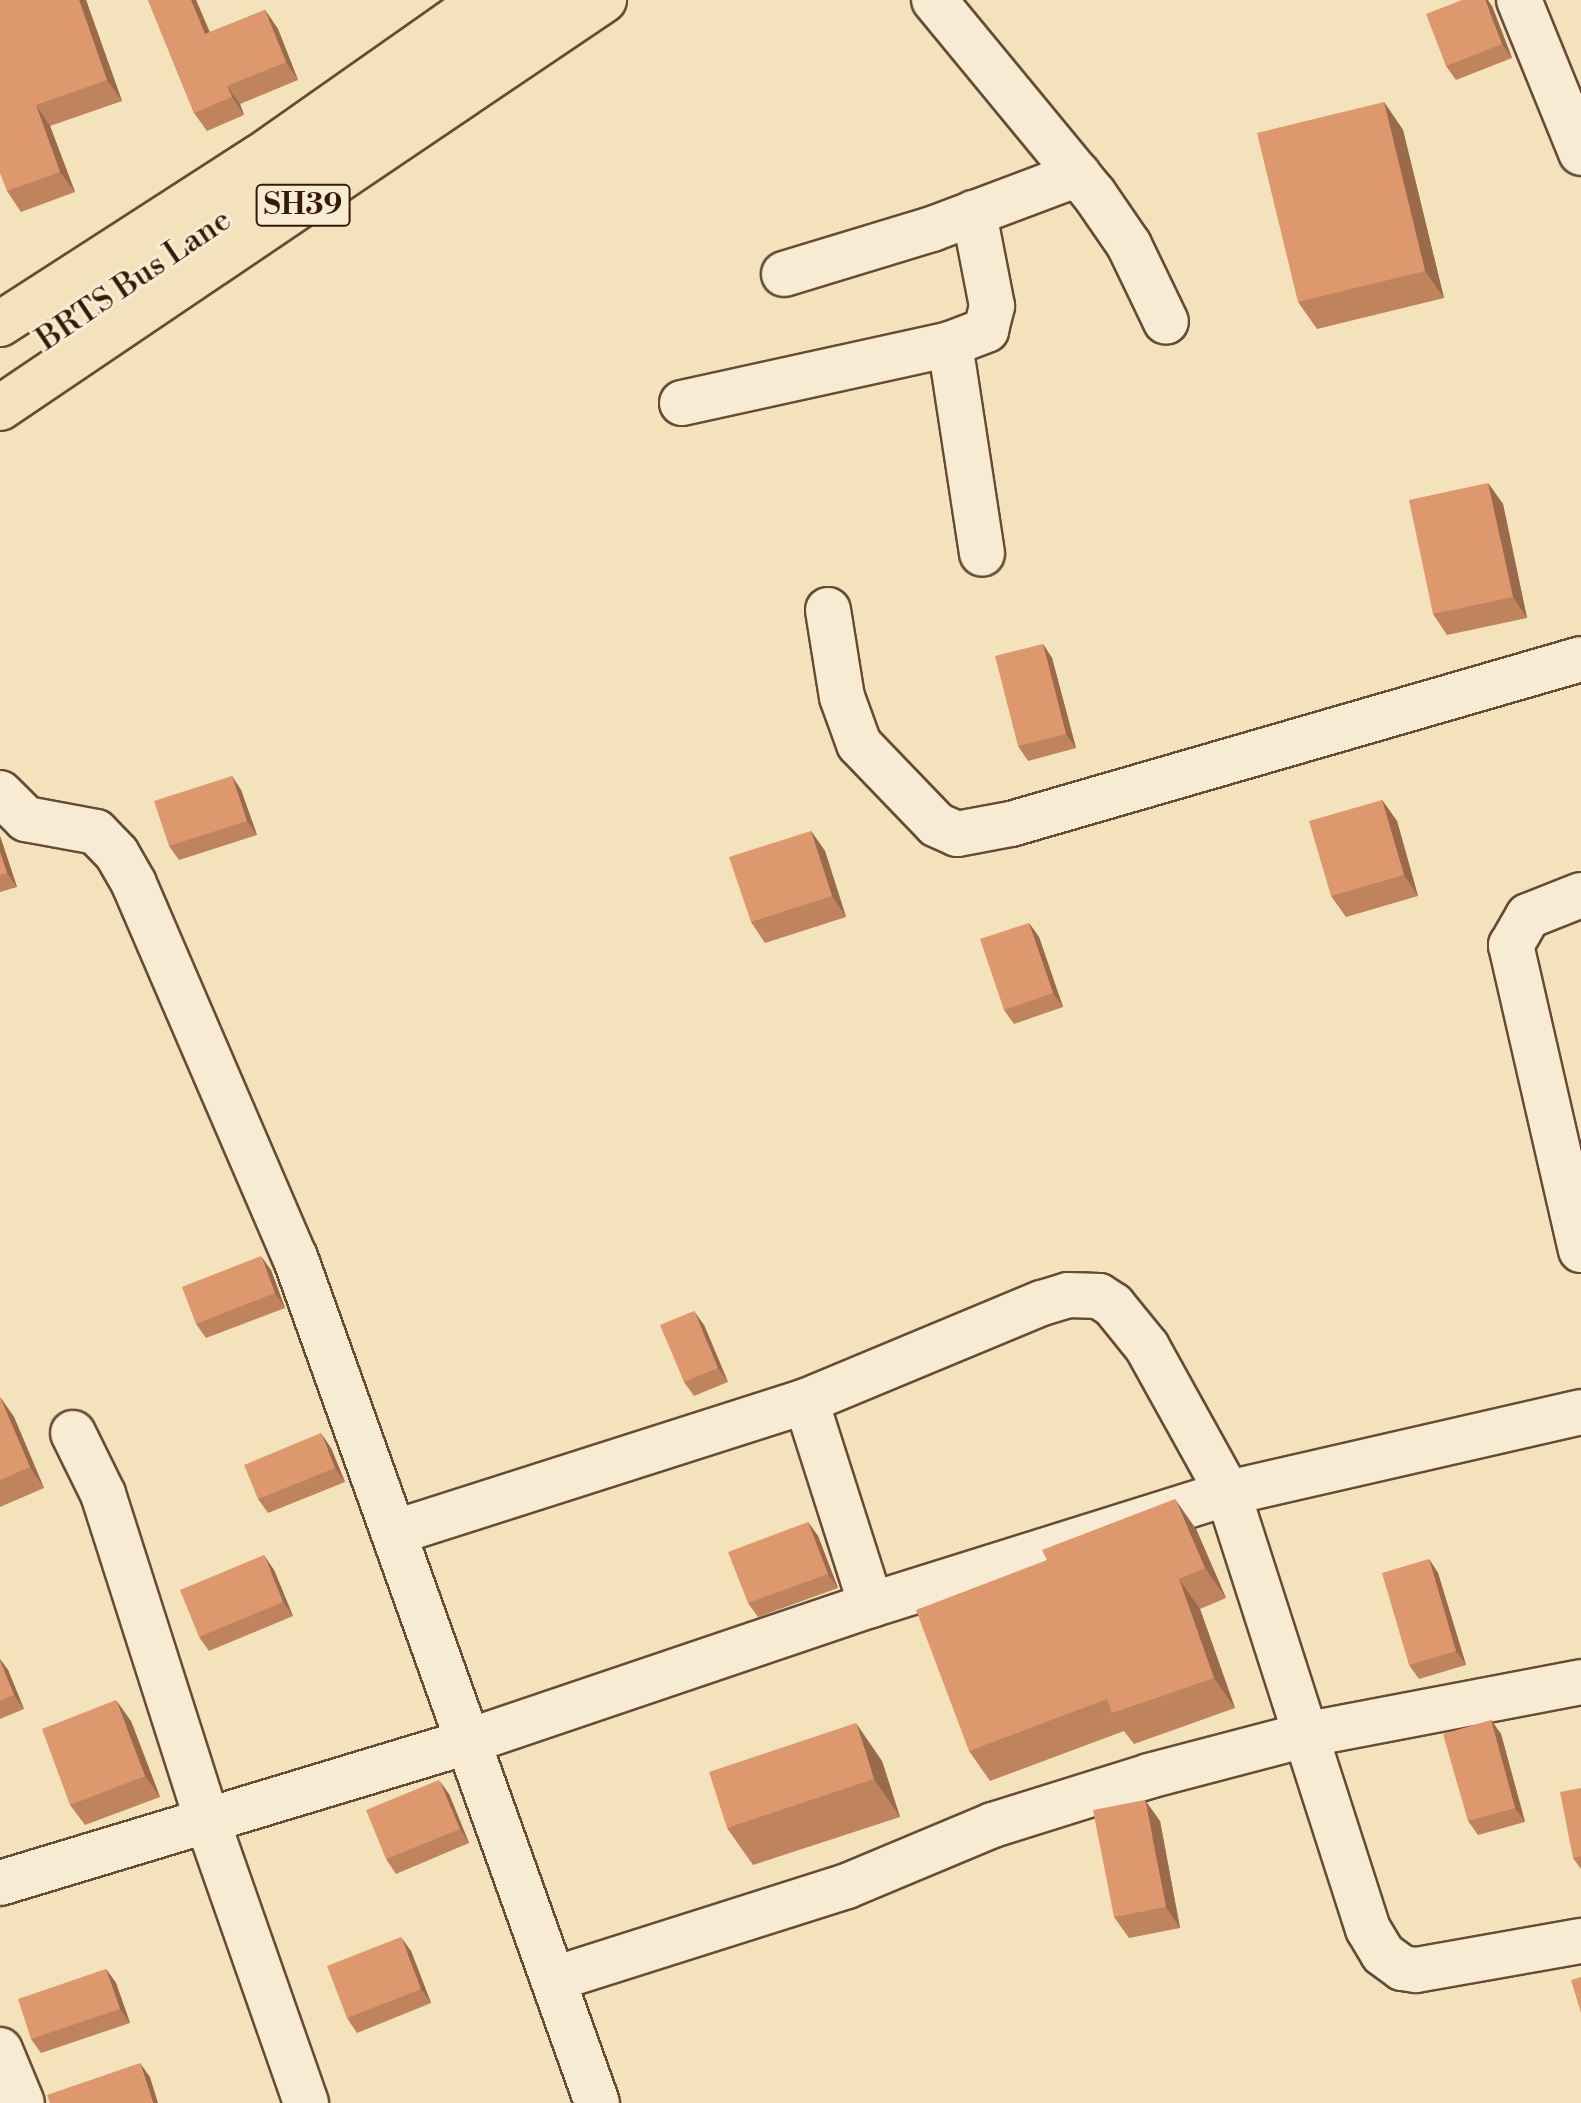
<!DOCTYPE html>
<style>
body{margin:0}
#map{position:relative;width:1581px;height:2103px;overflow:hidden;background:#f3e2bb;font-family:"Libre Bodoni",serif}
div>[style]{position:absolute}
.roads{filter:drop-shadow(2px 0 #664b35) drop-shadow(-2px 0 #664b35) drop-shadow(0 2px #664b35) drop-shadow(0 -2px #664b35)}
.minor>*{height:44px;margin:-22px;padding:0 22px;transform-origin:22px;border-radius:22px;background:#f7ecd3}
.major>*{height:44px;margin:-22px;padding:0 22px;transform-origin:22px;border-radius:22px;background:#f3e2bb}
.wall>*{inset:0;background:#bf835e}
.shaded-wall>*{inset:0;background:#9b6a4c}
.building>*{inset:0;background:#de986d}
span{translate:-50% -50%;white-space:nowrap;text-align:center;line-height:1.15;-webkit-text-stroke:6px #f7ecd3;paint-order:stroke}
.shield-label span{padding:2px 6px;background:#f7ecd3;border:2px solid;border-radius:6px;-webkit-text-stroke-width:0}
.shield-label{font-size:30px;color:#371908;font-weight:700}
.street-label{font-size:32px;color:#371908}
</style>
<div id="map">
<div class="roads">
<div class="minor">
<i style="left:934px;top:0;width:251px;rotate:50.5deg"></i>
<i style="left:1094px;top:194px;width:62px;rotate:55.5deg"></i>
<i style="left:1129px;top:245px;width:85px;rotate:64.3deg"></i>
<i style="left:1519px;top:0;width:165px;rotate:67.9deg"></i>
<i style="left:784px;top:274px;width:155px;rotate:-16.9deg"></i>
<i style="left:932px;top:229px;width:156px;rotate:-20.6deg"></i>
<i style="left:950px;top:344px;width:212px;rotate:81.3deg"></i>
<i style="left:682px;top:403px;width:274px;rotate:-12.4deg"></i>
<i style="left:950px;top:344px;width:39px;rotate:-21deg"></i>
<i style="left:986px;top:330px;width:25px;rotate:-76deg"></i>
<i style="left:992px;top:306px;width:95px;rotate:-101deg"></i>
<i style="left:828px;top:610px;width:88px;rotate:80.9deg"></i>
<i style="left:842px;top:697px;width:50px;rotate:70.1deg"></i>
<i style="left:859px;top:744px;width:112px;rotate:46.1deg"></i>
<i style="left:937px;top:825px;width:22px;rotate:24deg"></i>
<i style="left:957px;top:834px;width:55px;rotate:-10.5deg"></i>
<i style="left:1011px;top:824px;width:593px;rotate:-16.14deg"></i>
<i style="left:0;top:793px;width:37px;rotate:45deg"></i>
<i style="left:26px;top:819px;width:71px;rotate:10.5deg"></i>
<i style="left:96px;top:832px;width:30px;rotate:46deg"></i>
<i style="left:117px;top:854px;width:34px;rotate:60deg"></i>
<i style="left:134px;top:884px;width:406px;rotate:66.7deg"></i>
<i style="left:295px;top:1257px;width:898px;rotate:70.35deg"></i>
<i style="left:1581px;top:895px;width:57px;rotate:158.4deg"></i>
<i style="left:1528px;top:916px;width:34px;rotate:120deg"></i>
<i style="left:1511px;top:945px;width:313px;rotate:77.1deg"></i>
<i style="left:806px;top:1401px;width:214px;rotate:72.3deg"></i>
<i style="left:73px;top:1433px;width:68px;rotate:63.8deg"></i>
<i style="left:103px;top:1494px;width:342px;rotate:72.3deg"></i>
<i style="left:207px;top:1820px;width:300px;rotate:70.7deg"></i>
<i style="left:396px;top:1532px;width:430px;rotate:-17.7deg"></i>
<i style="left:806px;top:1401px;width:256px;rotate:-22.6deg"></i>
<i style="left:1042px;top:1303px;width:27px;rotate:-17deg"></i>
<i style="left:1068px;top:1295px;width:31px;rotate:2deg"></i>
<i style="left:1099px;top:1296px;width:17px;rotate:33deg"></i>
<i style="left:1113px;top:1305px;width:54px;rotate:51deg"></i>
<i style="left:1147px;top:1347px;width:167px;rotate:61deg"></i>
<i style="left:1228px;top:1493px;width:458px;rotate:72.2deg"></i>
<i style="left:1368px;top:1929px;width:29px;rotate:59deg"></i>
<i style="left:1383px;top:1954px;width:24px;rotate:36deg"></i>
<i style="left:1402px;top:1968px;width:14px;rotate:8deg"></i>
<i style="left:1416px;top:1970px;width:168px;rotate:-10deg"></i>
<i style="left:0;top:1883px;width:490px;rotate:-16.8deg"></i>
<i style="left:469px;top:1741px;width:424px;rotate:-18.7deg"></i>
<i style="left:871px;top:1605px;width:374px;rotate:-17.4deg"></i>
<i style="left:1228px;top:1493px;width:362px;rotate:-12.9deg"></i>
<i style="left:554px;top:1979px;width:307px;rotate:-17.6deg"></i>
<i style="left:847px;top:1886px;width:158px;rotate:-22.7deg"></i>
<i style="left:993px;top:1825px;width:164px;rotate:-17.4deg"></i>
<i style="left:1149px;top:1776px;width:165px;rotate:-14.7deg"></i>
<i style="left:1309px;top:1734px;width:277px;rotate:-10.8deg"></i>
<i style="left:0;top:2050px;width:57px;rotate:67.5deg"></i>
</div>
<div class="major">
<i style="left:125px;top:286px;width:507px;rotate:-34.32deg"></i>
<i style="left:0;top:324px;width:310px;rotate:-32.8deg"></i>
<i style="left:261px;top:156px;width:271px;rotate:-35.1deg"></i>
<i style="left:0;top:408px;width:729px;rotate:-34.04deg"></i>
</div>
</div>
<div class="wall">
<i style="clip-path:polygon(0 0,86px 0,122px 101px,50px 126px,75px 192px,21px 212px,7px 191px)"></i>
<i style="clip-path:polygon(148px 0,196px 0,210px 32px,265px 10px,278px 29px,298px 80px,240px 104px,244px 115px,207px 131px,194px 113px)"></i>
<i style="clip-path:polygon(1492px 6px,1512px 58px,1456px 80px,1446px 66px)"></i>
<i style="clip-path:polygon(1384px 102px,1403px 130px,1444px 298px,1317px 329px,1298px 302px)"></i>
<i style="clip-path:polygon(1488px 483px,1503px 504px,1527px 618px,1447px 635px,1433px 614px)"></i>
<i style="clip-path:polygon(1043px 644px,1052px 658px,1076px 748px,1028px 761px,1018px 746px)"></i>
<i style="clip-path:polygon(232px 776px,241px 790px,257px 835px,179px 860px,169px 846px)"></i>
<i style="clip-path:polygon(1382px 800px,1397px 821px,1418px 896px,1346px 917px,1331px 896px)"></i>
<i style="clip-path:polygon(811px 831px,825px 851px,846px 917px,765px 943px,751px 922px)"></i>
<i style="clip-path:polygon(0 836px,17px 887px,0 892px)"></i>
<i style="clip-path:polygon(1029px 923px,1039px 937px,1063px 1007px,1014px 1024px,1004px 1010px)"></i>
<i style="clip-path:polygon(271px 1270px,285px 1308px,206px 1338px,196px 1324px)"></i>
<i style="clip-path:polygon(704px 1325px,728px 1382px,694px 1396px,684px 1382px)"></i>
<i style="clip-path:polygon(0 1397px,14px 1417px,44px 1488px,0 1507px)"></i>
<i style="clip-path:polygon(331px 1448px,345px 1482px,268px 1513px,258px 1499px)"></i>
<i style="clip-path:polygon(808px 1522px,818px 1536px,838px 1588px,758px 1617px,748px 1603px)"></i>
<i style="clip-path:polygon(1196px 1529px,1226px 1598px,1200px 1609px,1235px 1708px,1134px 1744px,1124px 1731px,990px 1781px,969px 1751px,1047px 1560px)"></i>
<i style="clip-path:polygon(1429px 1559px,1438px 1573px,1466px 1665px,1419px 1679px,1409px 1665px)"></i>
<i style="clip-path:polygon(274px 1570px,293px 1616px,209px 1651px,199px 1637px)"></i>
<i style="clip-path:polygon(0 1659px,8px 1670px,24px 1709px,0 1719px)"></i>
<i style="clip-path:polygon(1491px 1720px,1501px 1734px,1525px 1822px,1478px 1835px,1468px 1821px)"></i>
<i style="clip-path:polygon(131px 1721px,160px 1797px,85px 1825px,70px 1805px)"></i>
<i style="clip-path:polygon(882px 1761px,900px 1817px,753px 1865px,727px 1828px)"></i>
<i style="clip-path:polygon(1581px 1788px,1581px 1869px,1573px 1858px)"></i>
<i style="clip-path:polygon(449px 1794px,469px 1843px,396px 1874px,386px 1859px)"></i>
<i style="clip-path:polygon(1160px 1821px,1180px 1928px,1129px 1938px,1114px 1917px)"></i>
<i style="clip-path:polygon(411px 1951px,431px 2003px,357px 2033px,347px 2018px)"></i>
<i style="clip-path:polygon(106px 1969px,116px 1983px,130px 2023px,41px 2053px,31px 2039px)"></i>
</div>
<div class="shaded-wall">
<i style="clip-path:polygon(79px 0,86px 0,122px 101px,107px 80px)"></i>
<i style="clip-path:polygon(191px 0,196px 0,218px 53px,205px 34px)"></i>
<i style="clip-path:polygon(1485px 0,1488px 0,1492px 6px,1512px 58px,1502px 44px)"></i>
<i style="clip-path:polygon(265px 10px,278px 29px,298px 80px,286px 62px)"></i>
<i style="clip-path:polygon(227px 86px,240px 104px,244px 115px,232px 97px)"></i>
<i style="clip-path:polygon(1384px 102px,1403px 130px,1444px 298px,1425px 271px)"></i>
<i style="clip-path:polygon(36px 105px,50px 126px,75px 192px,60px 172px)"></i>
<i style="clip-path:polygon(1488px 483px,1503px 504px,1527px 618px,1513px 597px)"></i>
<i style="clip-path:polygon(1043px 644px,1052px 658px,1076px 748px,1066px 734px)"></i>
<i style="clip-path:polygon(232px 776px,241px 790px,257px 835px,247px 821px)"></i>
<i style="clip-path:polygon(1382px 800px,1397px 821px,1418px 896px,1404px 875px)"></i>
<i style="clip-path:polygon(811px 831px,825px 851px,846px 917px,832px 896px)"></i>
<i style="clip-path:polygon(0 836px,17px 887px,7px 873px,0 852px)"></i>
<i style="clip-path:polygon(1029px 923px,1039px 937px,1063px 1007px,1053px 993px)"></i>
<i style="clip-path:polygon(261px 1256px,271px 1270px,285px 1308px,275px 1293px)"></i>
<i style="clip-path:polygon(694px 1311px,704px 1325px,728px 1382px,718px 1368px)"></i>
<i style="clip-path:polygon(0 1397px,14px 1417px,44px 1488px,30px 1467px)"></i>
<i style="clip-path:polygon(321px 1433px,331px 1448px,345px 1482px,335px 1468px)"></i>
<i style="clip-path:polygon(1175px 1499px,1196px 1529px,1226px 1598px,1205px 1568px)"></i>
<i style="clip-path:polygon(808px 1522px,818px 1536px,838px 1588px,828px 1574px)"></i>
<i style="clip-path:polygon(264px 1555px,274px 1570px,293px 1616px,283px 1602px)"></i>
<i style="clip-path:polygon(1429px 1559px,1438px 1573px,1466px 1665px,1456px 1651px)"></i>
<i style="clip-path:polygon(1179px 1579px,1200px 1609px,1235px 1708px,1214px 1678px)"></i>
<i style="clip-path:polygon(0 1659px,8px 1670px,24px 1709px,14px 1695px)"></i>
<i style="clip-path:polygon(116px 1700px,131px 1721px,160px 1797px,145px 1776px)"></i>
<i style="clip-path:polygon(1491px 1720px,1501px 1734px,1525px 1822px,1515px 1808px)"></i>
<i style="clip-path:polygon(856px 1723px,882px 1761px,900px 1817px,874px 1779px)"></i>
<i style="clip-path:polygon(439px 1780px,449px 1794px,469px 1843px,460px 1829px)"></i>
<i style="clip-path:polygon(1145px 1800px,1160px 1821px,1180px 1928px,1166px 1907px)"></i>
<i style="clip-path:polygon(401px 1937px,411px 1951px,431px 2003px,421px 1989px)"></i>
<i style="clip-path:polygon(106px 1969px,116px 1983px,130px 2023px,120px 2009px)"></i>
<i style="clip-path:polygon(140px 2063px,150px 2077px,158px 2103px,153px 2103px)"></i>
</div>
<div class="building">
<i style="clip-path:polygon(0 0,79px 0,107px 80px,36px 105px,60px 172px,7px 191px,0 173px)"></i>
<i style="clip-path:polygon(148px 0,191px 0,205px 34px,265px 10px,286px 62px,227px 86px,232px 97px,194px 113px)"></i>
<i style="clip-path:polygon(1462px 0,1485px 0,1502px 44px,1446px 66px,1426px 14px)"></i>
<i style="clip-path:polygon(1384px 102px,1425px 271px,1298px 302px,1257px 133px)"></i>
<i style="clip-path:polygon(1488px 483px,1513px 597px,1433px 614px,1409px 500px)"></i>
<i style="clip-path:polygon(1043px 644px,1066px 734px,1018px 746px,995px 656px)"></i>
<i style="clip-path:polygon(232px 776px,247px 821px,169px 846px,154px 801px)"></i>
<i style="clip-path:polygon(1382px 800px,1404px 875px,1331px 896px,1309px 821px)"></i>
<i style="clip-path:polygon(811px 831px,832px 896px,751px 922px,729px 857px)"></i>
<i style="clip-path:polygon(0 852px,7px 873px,0 875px)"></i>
<i style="clip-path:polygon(1029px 923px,1053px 993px,1004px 1010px,980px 939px)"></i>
<i style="clip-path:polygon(261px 1256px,275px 1293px,196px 1324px,182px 1287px)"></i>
<i style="clip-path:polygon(694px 1311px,718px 1368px,684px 1382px,660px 1325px)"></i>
<i style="clip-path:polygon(0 1397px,30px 1467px,0 1480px)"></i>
<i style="clip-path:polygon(321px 1433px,335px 1468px,258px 1499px,244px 1465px)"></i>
<i style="clip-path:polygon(1175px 1499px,1205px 1568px,1179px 1579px,1214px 1678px,1112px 1713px,1107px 1699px,969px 1751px,916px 1610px,1047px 1560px,1042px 1550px)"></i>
<i style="clip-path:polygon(808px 1522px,828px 1574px,748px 1603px,728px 1552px)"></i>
<i style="clip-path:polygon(264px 1555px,283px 1602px,199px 1637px,180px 1590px)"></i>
<i style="clip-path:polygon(1429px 1559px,1456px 1651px,1409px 1665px,1382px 1573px)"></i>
<i style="clip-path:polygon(0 1661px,14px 1695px,0 1701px)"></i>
<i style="clip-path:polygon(116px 1700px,145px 1776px,70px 1805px,42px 1729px)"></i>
<i style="clip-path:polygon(1491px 1720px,1515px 1808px,1468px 1821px,1443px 1734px)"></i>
<i style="clip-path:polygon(856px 1723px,874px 1779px,727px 1828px,709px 1772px)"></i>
<i style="clip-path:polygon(439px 1780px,460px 1829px,386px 1859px,366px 1810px)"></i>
<i style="clip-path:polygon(1581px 1788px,1581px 1856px,1573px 1858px,1560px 1792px)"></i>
<i style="clip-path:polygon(1145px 1800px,1166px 1907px,1114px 1917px,1093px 1810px)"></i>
<i style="clip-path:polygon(401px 1937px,421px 1989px,347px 2018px,327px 1966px)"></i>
<i style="clip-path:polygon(106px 1969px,120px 2009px,31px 2039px,18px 1999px)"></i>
<i style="clip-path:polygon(1581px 1977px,1581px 2013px,1571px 1980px)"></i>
<i style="clip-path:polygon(140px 2063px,153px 2103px,50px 2103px,47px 2095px)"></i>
</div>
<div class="shield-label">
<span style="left:303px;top:205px">SH39</span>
</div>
<div class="street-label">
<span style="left:134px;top:280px;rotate:-34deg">BRTS Bus Lane</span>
</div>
</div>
